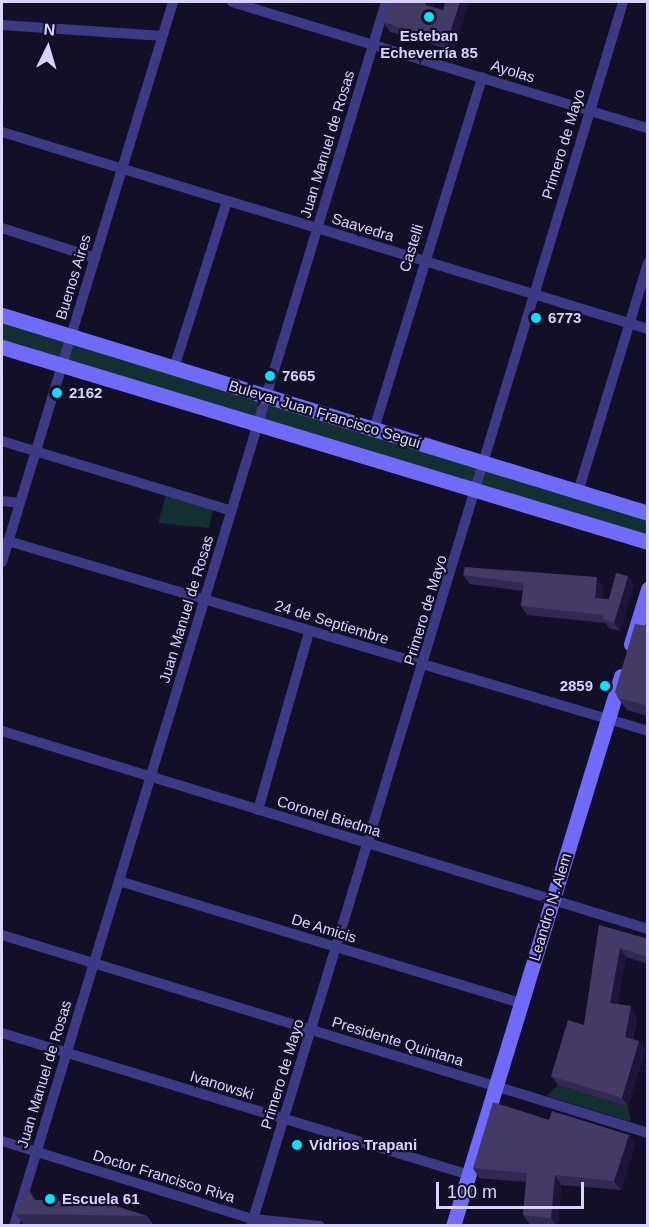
<!DOCTYPE html>
<meta charset="utf-8">
<style>
body{margin:0}
#map{position:relative;width:649px;height:1227px;overflow:hidden;background:#130f26;font-family:Arial,sans-serif}
div>[style]{position:absolute}
.green>*{inset:0;background:#12302f}
.street>*{height:10px;margin:-5px;padding:0 5px;transform-origin:5px;border-radius:5px;background:#3d3a85}
.secondary>*{height:15px;margin:-7.5px;padding:0 7.5px;transform-origin:7.5px;border-radius:7.5px;background:#6f6bff}
.wall>*{inset:0;background:#312854}
.shaded-wall>*{inset:0;background:#1d163a}
.building>*{inset:0;background:#433a66}
.dots>*{width:16px;height:16px;translate:-50% -50%;box-sizing:border-box;border:3px solid #130f26;border-radius:50%}
span{translate:-50% -50%;white-space:nowrap;text-align:center;line-height:1.15;-webkit-text-stroke:4.5px #130f26;paint-order:stroke}
.poi-label{font-size:15px;color:#d9d4ff;font-weight:700}
.left{translate:0 -50%;text-align:left}
.right{translate:-100% -50%;text-align:right}
.street-label{font-size:15px;color:#d9d4ff}
.frame{position:absolute;inset:0;border:3px solid #d9d4ff;pointer-events:none}
.north{position:absolute;left:18px;top:18px;width:60px;height:60px;-webkit-text-stroke:4px #130f26;paint-order:stroke;rotate:5deg;font-size:16px;font-weight:700;line-height:24px;text-align:center;color:#d9d4ff}
.north::after{content:'';display:block;margin:auto;width:21px;height:27px;background:#d9d4ff;clip-path:polygon(50% 0,100% 100%,50% 72%,0 100%)}
.scale{position:absolute;left:436px;top:1182px;width:148px;height:27px;box-sizing:border-box;border:3px solid #d9d4ff;border-top:0;padding-left:8px;font-size:18px;line-height:21px;white-space:nowrap;color:#d9d4ff;-webkit-text-stroke:4px #130f26;paint-order:stroke}
</style>
<div id="map">
<div class="green">
<i style="clip-path:polygon(2px 315px,647px 513px,647px 542px,2px 347px)"></i>
<i style="clip-path:polygon(166px 495px,213px 509px,209px 528px,158px 523px)"></i>
<i style="clip-path:polygon(558px 1085px,628px 1107px,631px 1122px,547px 1096px)"></i>
</div>
<div class="street">
<i style="left:232px;top:2px;width:435px;rotate:16.9deg"></i>
<i style="left:2px;top:25px;width:161px;rotate:3.9deg"></i>
<i style="left:2px;top:132px;width:675px;rotate:16.96deg"></i>
<i style="left:2px;top:228px;width:98px;rotate:17.9deg"></i>
<i style="left:174px;top:368px;width:175px;rotate:-72.4deg"></i>
<i style="left:374px;top:429px;width:368px;rotate:-72.9deg"></i>
<i style="left:2px;top:441px;width:240px;rotate:16.9deg"></i>
<i style="left:578px;top:492px;width:239px;rotate:-73deg"></i>
<i style="left:2px;top:501px;width:18px;rotate:6deg"></i>
<i style="left:8px;top:541px;width:668px;rotate:16.53deg"></i>
<i style="left:2px;top:562px;width:586px;rotate:-73.02deg"></i>
<i style="left:2px;top:731px;width:676px;rotate:17.04deg"></i>
<i style="left:258px;top:810px;width:185px;rotate:-74deg"></i>
<i style="left:119px;top:881px;width:420px;rotate:16.9deg"></i>
<i style="left:2px;top:935px;width:676px;rotate:17.04deg"></i>
<i style="left:2px;top:1033px;width:487px;rotate:16.9deg"></i>
<i style="left:2px;top:1141px;width:263px;rotate:17.3deg"></i>
<i style="left:253px;top:1219px;width:67px;rotate:6deg"></i>
<i style="left:14px;top:1226px;width:1279px;rotate:-73.09deg"></i>
<i style="left:251px;top:1226px;width:1279px;rotate:-73.09deg"></i>
</div>
<div class="secondary">
<i style="left:2px;top:315px;width:676px;rotate:17.04deg"></i>
<i style="left:2px;top:347px;width:675px;rotate:16.8deg"></i>
<i style="left:631px;top:644px;width:58px;rotate:-72.8deg"></i>
<i style="left:453px;top:1226px;width:575px;rotate:-73.01deg"></i>
</div>
<div class="wall">
<i style="clip-path:polygon(433px 8px,454px 51px,390px 32px,383px 22px)"></i>
<i style="clip-path:polygon(463px 575px,603px 586px,602px 599px,609px 599px,628px 576px,634px 585px,620px 631px,609px 628px,605px 623px,527px 615px,521px 606px,523px 591px,470px 584px)"></i>
<i style="clip-path:polygon(648px 626px,648px 716px,627px 710px,618px 698px)"></i>
<i style="clip-path:polygon(599px 925px,648px 939px,648px 964px,626px 957px,617px 1004px,637px 1016px,633px 1039px,645px 1050px,628px 1107px,558px 1085px,551px 1076px,584px 1025px)"></i>
<i style="clip-path:polygon(549px 1120px,635px 1144px,621px 1190px,561px 1185px,558px 1226px,530px 1224px,523px 1215px,526px 1182px,479px 1178px,473px 1168px)"></i>
<i style="clip-path:polygon(28px 1188px,36px 1200px,147px 1216px,154px 1225px,23px 1224px,16px 1214px)"></i>
</div>
<div class="shaded-wall">
<i style="clip-path:polygon(426px 2px,435px 2px,432px 14px,425px 5px)"></i>
<i style="clip-path:polygon(460px 2px,469px 2px,454px 51px,447px 42px)"></i>
<i style="clip-path:polygon(628px 576px,634px 585px,620px 631px,614px 623px)"></i>
<i style="clip-path:polygon(597px 577px,603px 586px,601px 607px,595px 598px)"></i>
<i style="clip-path:polygon(620px 948px,626px 957px,616px 1012px,610px 1003px)"></i>
<i style="clip-path:polygon(631px 1006px,637px 1016px,631px 1046px,625px 1037px)"></i>
<i style="clip-path:polygon(639px 1041px,645px 1050px,628px 1107px,622px 1098px)"></i>
<i style="clip-path:polygon(629px 1135px,635px 1144px,621px 1190px,614px 1181px)"></i>
<i style="clip-path:polygon(555px 1175px,561px 1185px,558px 1226px,556px 1226px,551px 1218px)"></i>
</div>
<div class="building">
<i style="clip-path:polygon(390px 2px,426px 2px,425px 5px,443px 10px,445px 2px,460px 2px,447px 42px,383px 22px)"></i>
<i style="clip-path:polygon(465px 567px,597px 577px,595px 598px,609px 599px,616px 573px,628px 576px,614px 623px,603px 619px,604px 615px,521px 606px,524px 583px,463px 575px)"></i>
<i style="clip-path:polygon(635px 624px,648px 626px,648px 706px,618px 698px,615px 692px)"></i>
<i style="clip-path:polygon(599px 925px,648px 939px,648px 957px,620px 948px,610px 1003px,631px 1006px,625px 1037px,639px 1041px,622px 1098px,551px 1076px,568px 1020px,584px 1025px)"></i>
<i style="clip-path:polygon(493px 1102px,549px 1120px,552px 1111px,629px 1135px,614px 1181px,555px 1175px,551px 1218px,523px 1215px,527px 1173px,473px 1168px)"></i>
<i style="clip-path:polygon(28px 1188px,34px 1200px,104px 1202px,147px 1216px,16px 1214px)"></i>
</div>
<div class="dots">
<i style="left:429px;top:17px;background:#00e5ff"></i>
<i style="left:536px;top:318px;background:#00e5ff"></i>
<i style="left:270px;top:376px;background:#00e5ff"></i>
<i style="left:57px;top:393px;background:#00e5ff"></i>
<i style="left:605px;top:686px;background:#00e5ff"></i>
<i style="left:297px;top:1145px;background:#00e5ff"></i>
<i style="left:50px;top:1199px;background:#00e5ff"></i>
</div>
<div class="poi-label">
<span style="left:429px;top:44px">Esteban<br>Echeverría 85</span>
<span class="left" style="left:548px;top:318px">6773</span>
<span class="left" style="left:282px;top:376px">7665</span>
<span class="left" style="left:69px;top:393px">2162</span>
<span class="right" style="left:593px;top:686px">2859</span>
<span class="left" style="left:309px;top:1145px">Vidrios Trapani</span>
<span class="left" style="left:62px;top:1199px">Escuela 61</span>
</div>
<div class="street-label">
<span style="left:513px;top:71px;rotate:17deg">Ayolas</span>
<span style="left:327px;top:144px;rotate:-73deg">Juan Manuel de Rosas</span>
<span style="left:563px;top:144px;rotate:-73deg">Primero de Mayo</span>
<span style="left:363px;top:227px;rotate:17deg">Saavedra</span>
<span style="left:411px;top:248px;rotate:-73deg">Castelli</span>
<span style="left:73px;top:277px;rotate:-73deg">Buenos Aires</span>
<span style="left:325px;top:414px;rotate:17deg">Bulevar Juan Francisco Seguí</span>
<span style="left:186px;top:609px;rotate:-73deg">Juan Manuel de Rosas</span>
<span style="left:425px;top:610px;rotate:-73deg">Primero de Mayo</span>
<span style="left:332px;top:622px;rotate:17deg">24 de Septiembre</span>
<span style="left:329px;top:816px;rotate:17deg">Coronel Biedma</span>
<span style="left:550px;top:907px;rotate:-73deg">Leandro N. Alem</span>
<span style="left:324px;top:928px;rotate:17deg">De Amicis</span>
<span style="left:398px;top:1041px;rotate:17deg">Presidente Quintana</span>
<span style="left:44px;top:1074px;rotate:-73deg">Juan Manuel de Rosas</span>
<span style="left:282px;top:1074px;rotate:-73deg">Primero de Mayo</span>
<span style="left:222px;top:1085px;rotate:17deg">Ivanowski</span>
<span style="left:164px;top:1176px;rotate:17deg">Doctor Francisco Riva</span>
</div>
<div class="frame"></div>
<div class="north">N</div>
<div class="scale">100 m</div>
</div>
